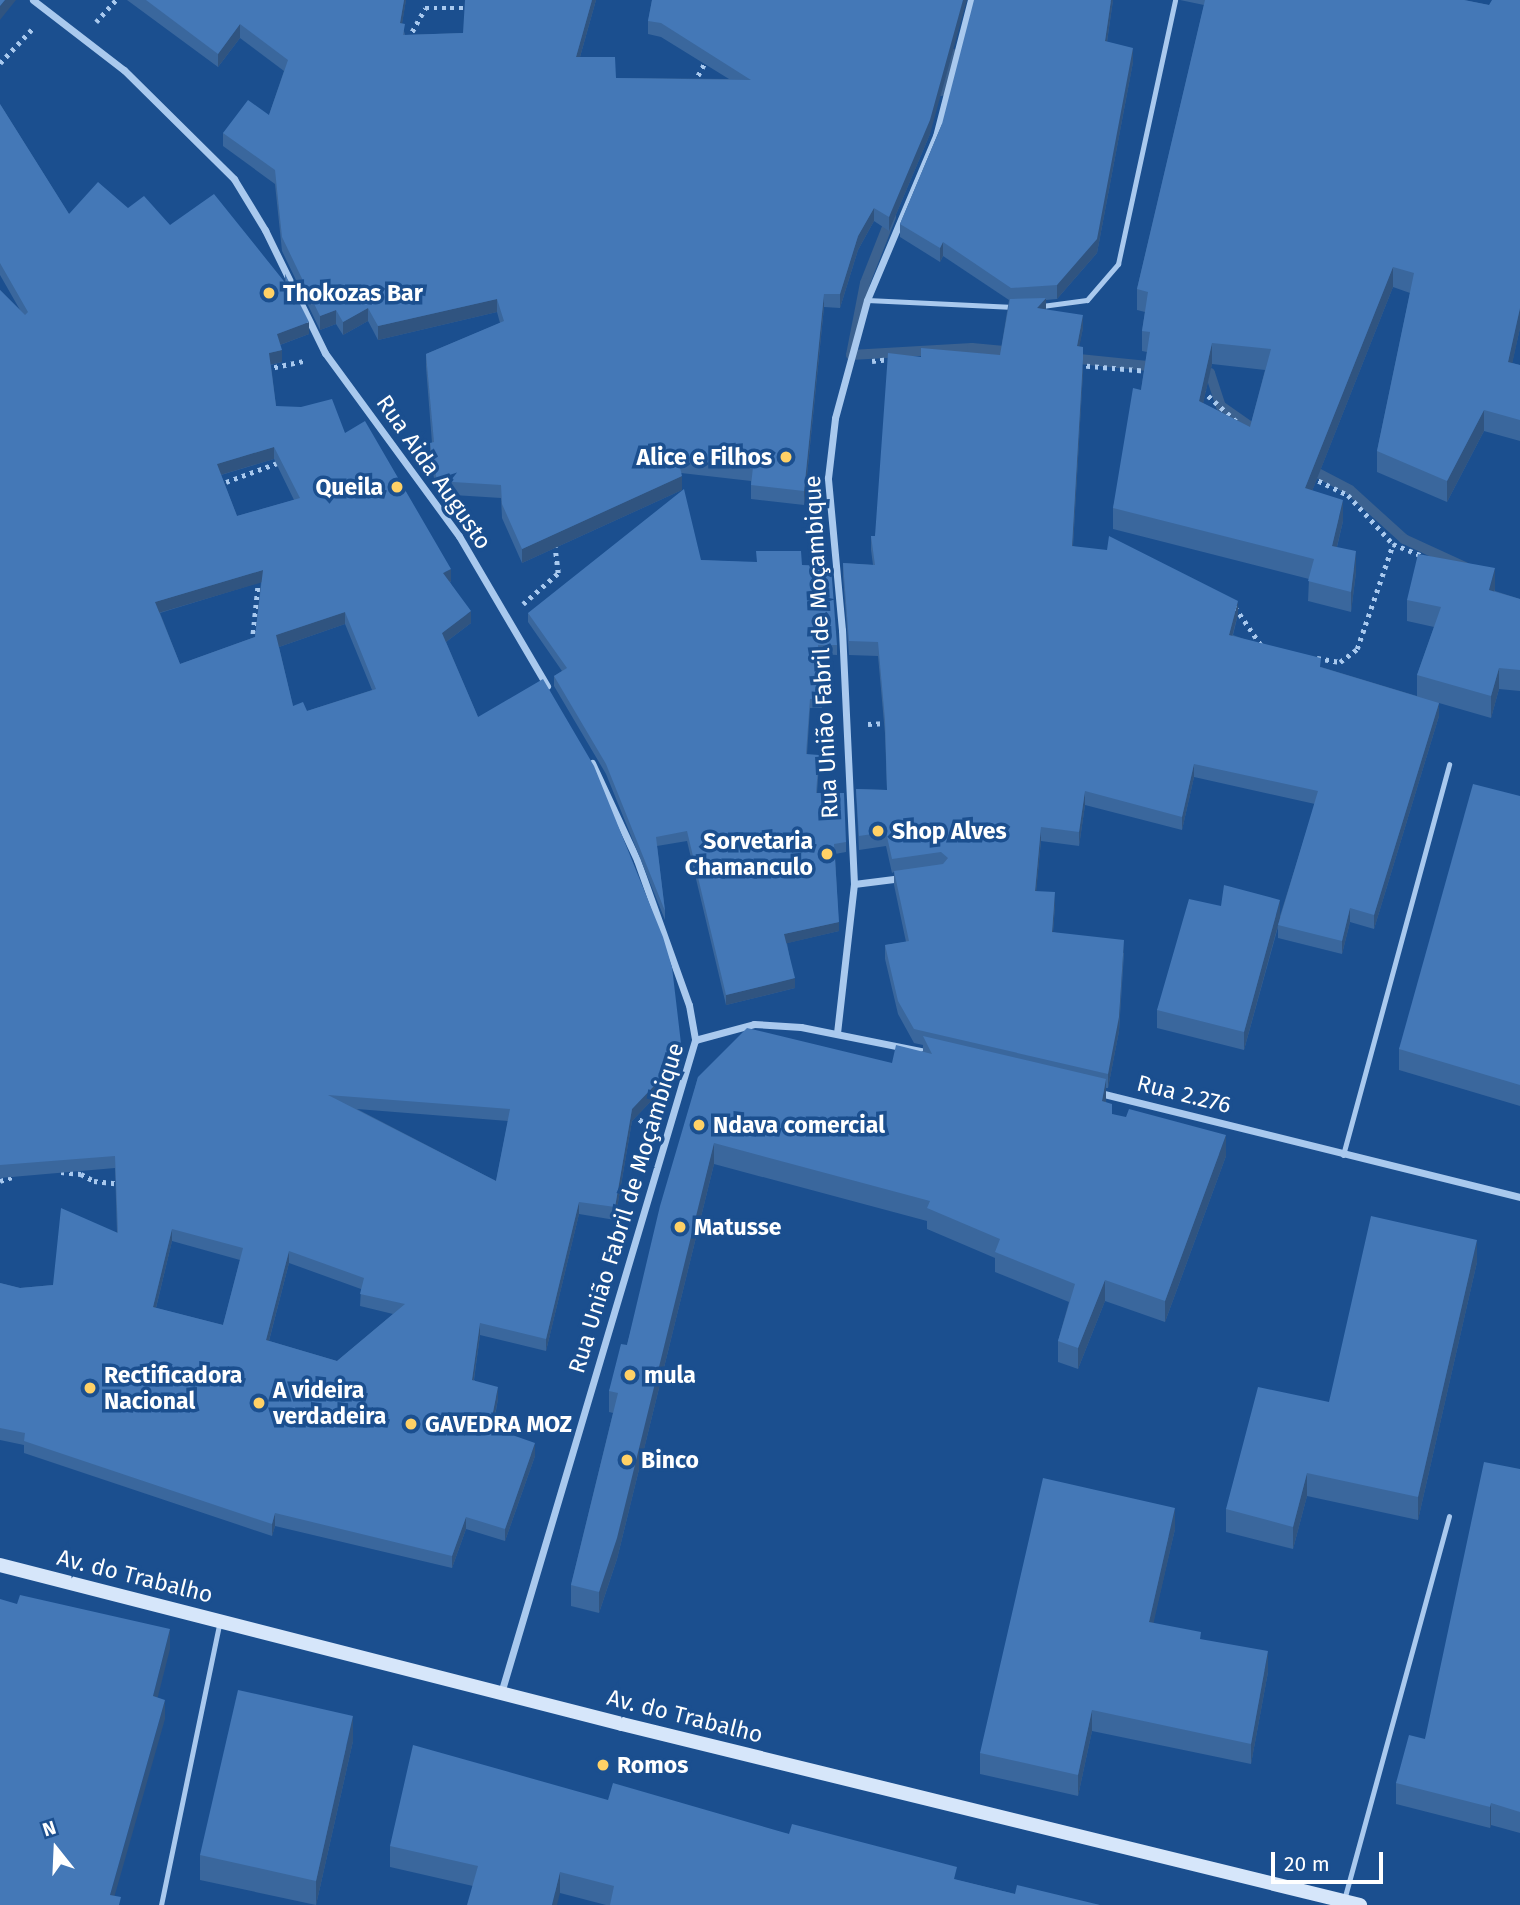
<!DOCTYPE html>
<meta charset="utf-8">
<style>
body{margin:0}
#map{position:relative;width:1520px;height:1905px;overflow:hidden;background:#1b4f8f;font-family:"Fira Sans",sans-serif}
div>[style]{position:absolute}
.stream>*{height:10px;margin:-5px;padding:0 5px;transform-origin:5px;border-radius:5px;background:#3c6290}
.path>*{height:4.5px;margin-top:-2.25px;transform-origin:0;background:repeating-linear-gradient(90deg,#a9c9ee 0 3.5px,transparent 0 8.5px)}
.lane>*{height:5px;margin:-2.5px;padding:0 2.5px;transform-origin:2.5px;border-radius:2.5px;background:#a9c9ee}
.street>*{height:7px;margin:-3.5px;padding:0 3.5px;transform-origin:3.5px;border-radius:3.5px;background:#a9c9ee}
.secondary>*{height:14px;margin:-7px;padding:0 7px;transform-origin:7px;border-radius:7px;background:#d6e6fa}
.wall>*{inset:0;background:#3a679d}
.shaded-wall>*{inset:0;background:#305480}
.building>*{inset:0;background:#4478b7}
.dots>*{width:19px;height:19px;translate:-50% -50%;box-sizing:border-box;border:4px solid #1b4f8f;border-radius:50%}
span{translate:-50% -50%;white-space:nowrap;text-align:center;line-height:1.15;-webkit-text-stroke:7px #1b4f8f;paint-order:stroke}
.poi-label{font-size:23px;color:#fff;font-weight:700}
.left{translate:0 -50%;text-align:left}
.right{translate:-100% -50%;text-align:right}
.street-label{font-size:23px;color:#fff}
.north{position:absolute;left:21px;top:1814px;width:70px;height:70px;-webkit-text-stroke:5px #1b4f8f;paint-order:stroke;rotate:342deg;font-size:19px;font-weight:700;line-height:28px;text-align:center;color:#fff}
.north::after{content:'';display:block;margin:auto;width:24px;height:32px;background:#fff;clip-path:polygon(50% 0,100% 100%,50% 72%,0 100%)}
.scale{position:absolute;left:1271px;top:1852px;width:112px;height:32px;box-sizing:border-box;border:4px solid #fff;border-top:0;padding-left:9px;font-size:21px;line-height:24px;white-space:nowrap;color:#fff;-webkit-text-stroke:5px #1b4f8f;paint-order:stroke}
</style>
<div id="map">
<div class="stream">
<i style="left:941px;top:91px;width:39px;rotate:-71deg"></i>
<i style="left:891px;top:217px;width:71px;rotate:111.5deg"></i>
<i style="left:865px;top:283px;width:73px;rotate:101deg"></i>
<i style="left:851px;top:355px;width:121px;rotate:-3.3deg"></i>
<i style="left:972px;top:348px;width:43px;rotate:5.3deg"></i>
<i style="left:1069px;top:358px;width:89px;rotate:5.8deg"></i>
<i style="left:1198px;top:372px;width:12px;rotate:5deg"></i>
<i style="left:1210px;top:373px;width:35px;rotate:72deg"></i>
<i style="left:1221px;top:406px;width:49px;rotate:35deg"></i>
<i style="left:1308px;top:468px;width:47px;rotate:27.6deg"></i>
<i style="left:1350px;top:490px;width:73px;rotate:42.2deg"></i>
<i style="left:1404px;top:539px;width:69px;rotate:24.7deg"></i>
</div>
<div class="path">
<i style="left:96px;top:22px;width:30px;rotate:-48deg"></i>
<i style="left:408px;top:39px;width:35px;rotate:-61deg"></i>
<i style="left:425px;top:8px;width:44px"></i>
<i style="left:0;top:63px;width:48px;rotate:-46.7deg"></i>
<i style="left:694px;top:83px;width:26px;rotate:-62deg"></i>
<i style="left:872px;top:361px;width:19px;rotate:-6deg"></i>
<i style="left:1078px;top:365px;width:71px;rotate:4.8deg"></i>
<i style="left:266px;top:369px;width:40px;rotate:-12deg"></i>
<i style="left:1202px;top:390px;width:47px;rotate:42.4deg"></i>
<i style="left:1311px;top:477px;width:41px;rotate:25.9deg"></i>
<i style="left:1348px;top:495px;width:67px;rotate:47.4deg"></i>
<i style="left:226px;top:482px;width:58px;rotate:-20.3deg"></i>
<i style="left:523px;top:604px;width:47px;rotate:-41.5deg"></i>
<i style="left:558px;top:573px;width:31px;rotate:-97deg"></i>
<i style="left:1235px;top:607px;width:46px;rotate:55.6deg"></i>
<i style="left:252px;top:642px;width:59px;rotate:-84.2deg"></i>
<i style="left:1317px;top:658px;width:23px;rotate:10deg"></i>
<i style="left:1340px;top:662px;width:21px;rotate:-37deg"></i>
<i style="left:1357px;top:649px;width:111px;rotate:-71.1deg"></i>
<i style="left:1393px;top:544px;width:31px;rotate:22deg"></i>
<i style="left:868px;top:724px;width:20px;rotate:-3deg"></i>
<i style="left:633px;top:1114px;width:19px;rotate:39deg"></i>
<i style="left:82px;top:1165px;width:9px;rotate:96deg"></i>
<i style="left:81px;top:1174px;width:15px;rotate:28deg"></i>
<i style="left:94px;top:1181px;width:28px;rotate:6deg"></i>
<i style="left:61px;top:1172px;width:20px;rotate:6deg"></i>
<i style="left:0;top:1181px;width:16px;rotate:-18deg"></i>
</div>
<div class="lane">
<i style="left:867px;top:300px;width:147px;rotate:2.7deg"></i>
<i style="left:1042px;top:306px;width:45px;rotate:-7.6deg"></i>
<i style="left:1087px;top:300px;width:48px;rotate:-49.3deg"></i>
<i style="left:1118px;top:264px;width:270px;rotate:-77.8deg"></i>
<i style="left:1343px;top:1155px;width:405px;rotate:-74.8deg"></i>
<i style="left:1344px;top:1900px;width:398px;rotate:-74.7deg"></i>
<i style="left:161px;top:1905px;width:287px;rotate:-78.3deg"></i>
</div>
<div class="street">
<i style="left:33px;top:0;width:115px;rotate:37.6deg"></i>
<i style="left:124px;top:70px;width:155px;rotate:44.7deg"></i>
<i style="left:234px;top:179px;width:60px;rotate:58.7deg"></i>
<i style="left:265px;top:230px;width:137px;rotate:64deg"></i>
<i style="left:325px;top:353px;width:227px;rotate:53.8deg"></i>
<i style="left:459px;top:536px;width:174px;rotate:59.6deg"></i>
<i style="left:592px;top:763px;width:107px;rotate:65.1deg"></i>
<i style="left:637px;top:860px;width:154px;rotate:70.3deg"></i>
<i style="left:689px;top:1005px;width:36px;rotate:80deg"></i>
<i style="left:854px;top:884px;width:48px;rotate:-7.1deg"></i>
<i style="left:837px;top:1033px;width:150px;rotate:-83.5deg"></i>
<i style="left:854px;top:884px;width:254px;rotate:-92.7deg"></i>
<i style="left:842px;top:630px;width:153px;rotate:-95.3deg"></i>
<i style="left:828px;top:478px;width:60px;rotate:-83.3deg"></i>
<i style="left:835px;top:418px;width:122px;rotate:-74.8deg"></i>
<i style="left:867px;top:300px;width:178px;rotate:-67.2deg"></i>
<i style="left:936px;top:136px;width:140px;rotate:-75.6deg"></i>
<i style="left:1100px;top:1093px;width:433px;rotate:13.9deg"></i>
<i style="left:501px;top:1693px;width:681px;rotate:-73.45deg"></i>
<i style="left:695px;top:1040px;width:61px;rotate:-15.2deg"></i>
<i style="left:754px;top:1024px;width:47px;rotate:3.7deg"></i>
<i style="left:801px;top:1027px;width:133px;rotate:11.3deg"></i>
</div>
<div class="secondary">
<i style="left:0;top:1565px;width:642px;rotate:14.34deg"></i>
<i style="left:622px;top:1724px;width:760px;rotate:13.78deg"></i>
</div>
<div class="wall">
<i style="clip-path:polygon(127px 0,406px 0,402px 23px,405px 35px,463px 33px,596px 0,580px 57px,616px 78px,729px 79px,661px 37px,648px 34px,648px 21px,652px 0,930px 134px,889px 231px,874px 221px,858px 250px,840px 308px,824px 307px,804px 505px,751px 499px,751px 481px,681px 473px,682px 490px,522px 563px,502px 518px,501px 498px,437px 494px,430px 457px,430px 443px,432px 443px,426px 367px,426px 354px,500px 323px,497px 312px,378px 340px,368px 321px,343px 335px,336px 324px,320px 330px,282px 251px,275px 184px,223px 146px,223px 133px,269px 115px,284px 71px,240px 38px,218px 67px)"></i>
<i style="clip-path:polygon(1113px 0,1107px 42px,1133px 62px,1097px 253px,1057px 299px,1046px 300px,1046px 309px,1083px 328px,1079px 346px,1083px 372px,1073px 546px,1238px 614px,1233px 635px,1321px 667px,1417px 696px,1417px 675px,1434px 627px,1407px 621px,1407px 600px,1495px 589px,1495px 591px,1520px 599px,1520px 691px,1499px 689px,1491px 718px,1439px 703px,1439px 716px,1374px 929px,1350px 922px,1342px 954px,1278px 938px,1278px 927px,1244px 1050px,1157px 1028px,1157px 1010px,1221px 906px,1280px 916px,1315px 804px,1194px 777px,1182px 830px,1085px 805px,1079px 846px,1041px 841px,1036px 891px,1055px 905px,1053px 932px,1124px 953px,1119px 1031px,1108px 1088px,1106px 1088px,1106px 1102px,1112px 1114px,1226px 1156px,1165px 1322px,1105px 1301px,1078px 1369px,1058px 1362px,1058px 1341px,1069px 1302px,995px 1272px,995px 1258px,927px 1229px,927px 1221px,714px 1164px,617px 1559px,599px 1613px,571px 1606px,571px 1585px,613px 1413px,609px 1412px,609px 1391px,627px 1345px,698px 1077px,892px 1063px,923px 1051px,923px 1045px,914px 1043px,898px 1014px,885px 959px,885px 945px,906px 942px,894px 885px,894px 872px,892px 873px,886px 846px,859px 850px,856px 789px,887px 790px,885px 734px,878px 656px,849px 655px,843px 577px,843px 563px,873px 565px,871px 550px,871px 536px,875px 536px,921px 357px,1000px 355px,1009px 300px,943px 256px,940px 262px,900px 237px,900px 224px,942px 124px)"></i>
<i style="clip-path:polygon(evenodd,1180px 0,1464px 0,1489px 5px,1520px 0,1520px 328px,1512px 363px,1520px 365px,1520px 441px,1484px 431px,1447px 502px,1377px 472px,1377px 451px,1410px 293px,1393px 287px,1312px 491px,1343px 521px,1337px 547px,1356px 572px,1351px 612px,1308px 601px,1309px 579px,1113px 529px,1113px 508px,1141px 390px,1147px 352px,1142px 351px,1142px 331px,1145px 312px,1137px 310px,1137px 289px,1204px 5px,1180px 0,1212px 364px,1265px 370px,1250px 427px,1203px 403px,1212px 364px)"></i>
<i style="clip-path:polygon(evenodd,0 104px,69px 214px,128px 208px,170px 225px,285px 283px,285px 274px,309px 334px,280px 345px,282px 362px,271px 365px,276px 406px,345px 433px,451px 581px,450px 582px,471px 623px,446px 642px,478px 717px,682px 1064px,679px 1072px,632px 1121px,615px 1220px,579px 1214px,546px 1351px,480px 1335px,474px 1380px,498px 1399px,493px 1428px,535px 1456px,505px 1541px,466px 1529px,452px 1568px,275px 1526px,272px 1536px,24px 1453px,24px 1445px,0 1440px,0 1283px,20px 1288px,53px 1285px,117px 1233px,115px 1168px,0 1178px,0 290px,20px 310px,0 275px,0 104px,274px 459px,294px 500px,237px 516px,221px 475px,274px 459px,0 104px,261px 582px,255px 637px,180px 664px,160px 613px,261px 582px,0 104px,345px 624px,372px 690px,307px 711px,293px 706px,279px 647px,345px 624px,0 104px,357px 1109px,508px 1121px,496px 1181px,357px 1109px,0 104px,172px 1241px,240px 1260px,223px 1325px,156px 1308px,172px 1241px,0 104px,289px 1263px,361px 1289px,360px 1306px,393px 1314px,337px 1361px,269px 1341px,289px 1263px)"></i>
<i style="clip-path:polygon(701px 560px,802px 565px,837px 645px,837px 655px,819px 654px,822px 708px,810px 708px,807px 754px,819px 764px,817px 793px,846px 842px,846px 852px,835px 854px,839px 931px,787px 943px,795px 988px,726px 1005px,687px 841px,657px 846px,665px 911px,665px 920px,606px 774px,554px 686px,554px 676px,562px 671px,528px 622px,528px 613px)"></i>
<i style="clip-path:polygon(1520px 796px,1520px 1106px,1399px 1070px,1399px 1049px)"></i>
<i style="clip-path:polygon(1477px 1262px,1418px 1520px,1307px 1496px,1293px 1549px,1226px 1532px,1226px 1509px,1329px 1402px)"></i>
<i style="clip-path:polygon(1520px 1469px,1520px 1833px,1491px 1825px,1490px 1828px,1396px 1804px,1396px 1783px,1425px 1739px)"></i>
<i style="clip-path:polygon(1175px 1529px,1153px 1623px,1201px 1640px,1268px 1672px,1251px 1764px,1092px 1731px,1078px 1796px,980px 1774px,980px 1753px)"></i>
<i style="clip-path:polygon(353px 1741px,316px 1905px,200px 1880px,200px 1855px)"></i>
<i style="clip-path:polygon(608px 1800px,789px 1834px,957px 1880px,1015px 1894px,1100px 1905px,606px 1905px,560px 1893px,473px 1886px,390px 1867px,390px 1846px)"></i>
</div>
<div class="shaded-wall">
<i style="clip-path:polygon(5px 0,16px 0,0 20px,0 6px)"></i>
<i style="clip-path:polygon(404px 0,406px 0,400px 37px,400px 23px)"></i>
<i style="clip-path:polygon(592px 0,596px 0,576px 71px,576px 57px)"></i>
<i style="clip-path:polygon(963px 0,967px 0,930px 134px,889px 231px,889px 217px)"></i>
<i style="clip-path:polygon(1111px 0,1113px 0,1105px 55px,1105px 41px)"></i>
<i style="clip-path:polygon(240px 24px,240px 38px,218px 67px,218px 54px)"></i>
<i style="clip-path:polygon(1133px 48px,1133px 62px,1097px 253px,1057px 299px,1057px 285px)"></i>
<i style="clip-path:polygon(874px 208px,874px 221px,858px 250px,840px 308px,840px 294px,858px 236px)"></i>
<i style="clip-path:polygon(943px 242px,943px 256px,940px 262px,940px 248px)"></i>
<i style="clip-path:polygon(1393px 267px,1393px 287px,1305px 509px,1305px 488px)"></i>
<i style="clip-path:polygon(824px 294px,824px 307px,804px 505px,804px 491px)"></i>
<i style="clip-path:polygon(1046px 298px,1046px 311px,1037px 308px)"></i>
<i style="clip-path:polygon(497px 299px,497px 312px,378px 340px,378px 326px)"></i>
<i style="clip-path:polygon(368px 308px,368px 321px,343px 335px,343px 322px)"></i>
<i style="clip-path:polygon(1520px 308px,1520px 328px,1508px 383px,1508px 362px)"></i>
<i style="clip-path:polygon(336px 310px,336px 324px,320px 330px,320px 316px)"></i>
<i style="clip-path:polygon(1083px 315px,1083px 328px,1077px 359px,1077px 346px)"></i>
<i style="clip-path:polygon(309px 322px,309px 334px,277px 346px,277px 334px)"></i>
<i style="clip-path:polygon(1212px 343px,1212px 364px,1199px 422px,1199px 401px)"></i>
<i style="clip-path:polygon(282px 350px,282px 362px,269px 365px,269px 353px)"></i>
<i style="clip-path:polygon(1083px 359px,1083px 372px,1072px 559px,1072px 546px)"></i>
<i style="clip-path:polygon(1484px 410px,1484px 431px,1447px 502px,1447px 481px)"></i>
<i style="clip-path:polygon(274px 447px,274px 459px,217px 476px,217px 464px)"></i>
<i style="clip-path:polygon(682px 476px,682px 490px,522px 563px,522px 549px)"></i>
<i style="clip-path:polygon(1343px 500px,1343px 521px,1332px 567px,1332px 546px)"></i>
<i style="clip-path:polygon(1356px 551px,1356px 572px,1351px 612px,1351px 592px)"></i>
<i style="clip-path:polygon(1495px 568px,1495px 589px,1489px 611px,1489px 590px)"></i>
<i style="clip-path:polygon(451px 569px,451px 581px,443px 585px,443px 573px)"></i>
<i style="clip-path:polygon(263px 570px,263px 582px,155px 614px,155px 602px)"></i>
<i style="clip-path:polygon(1238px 601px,1238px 614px,1229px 648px,1229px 635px)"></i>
<i style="clip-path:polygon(471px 611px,471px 623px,442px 645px,442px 633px)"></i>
<i style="clip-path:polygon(345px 612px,345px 624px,276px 648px,276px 635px)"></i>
<i style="clip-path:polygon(1499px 668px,1499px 689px,1491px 718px,1491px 696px)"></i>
<i style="clip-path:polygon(1439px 703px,1439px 716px,1374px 929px,1374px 915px)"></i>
<i style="clip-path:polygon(1194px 764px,1194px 777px,1182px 830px,1182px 817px)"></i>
<i style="clip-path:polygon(1085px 791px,1085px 805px,1079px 846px,1079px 832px)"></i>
<i style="clip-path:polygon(1041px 827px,1041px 841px,1035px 905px,1035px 891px)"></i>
<i style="clip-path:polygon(1055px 892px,1055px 905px,1052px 945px,1052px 932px)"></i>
<i style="clip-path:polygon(1280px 900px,1280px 918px,1244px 1050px,1244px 1032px)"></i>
<i style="clip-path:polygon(1350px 908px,1350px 922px,1342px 954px,1342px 941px)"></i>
<i style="clip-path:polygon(839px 922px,839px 931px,784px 944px,784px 934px)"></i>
<i style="clip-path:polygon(1124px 940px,1119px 1031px,1108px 1088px,1108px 1074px)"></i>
<i style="clip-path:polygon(795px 978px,795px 988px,726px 1005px,726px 995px)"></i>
<i style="clip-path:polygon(682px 1052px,682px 1064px,679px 1072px,632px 1121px,615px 1220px,615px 1207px,632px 1109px)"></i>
<i style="clip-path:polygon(1106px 1079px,1106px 1100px,1102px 1122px,1102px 1101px)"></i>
<i style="clip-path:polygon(1226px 1135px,1226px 1156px,1165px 1322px,1165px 1301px)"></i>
<i style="clip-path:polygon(714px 1143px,714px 1164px,617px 1559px,599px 1613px,599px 1592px)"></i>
<i style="clip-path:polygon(579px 1202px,579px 1214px,546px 1351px,546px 1339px)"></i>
<i style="clip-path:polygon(172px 1229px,172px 1241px,153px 1320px,153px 1307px)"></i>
<i style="clip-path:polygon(1477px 1240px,1477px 1262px,1418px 1520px,1418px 1497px)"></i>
<i style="clip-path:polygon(289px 1251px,289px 1263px,266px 1352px,266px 1340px)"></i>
<i style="clip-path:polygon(1105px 1280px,1105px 1301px,1078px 1369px,1078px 1348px)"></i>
<i style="clip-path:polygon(480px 1323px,480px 1335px,472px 1392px,472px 1380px)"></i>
<i style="clip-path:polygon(498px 1387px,498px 1399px,490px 1439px,490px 1427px)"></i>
<i style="clip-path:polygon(535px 1443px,535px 1456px,505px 1541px,505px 1529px)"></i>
<i style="clip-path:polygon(1307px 1473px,1307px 1496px,1293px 1549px,1293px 1527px)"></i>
<i style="clip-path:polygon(1175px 1508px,1175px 1529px,1149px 1643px,1149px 1622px)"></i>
<i style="clip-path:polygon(275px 1513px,275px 1526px,272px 1536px,272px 1524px)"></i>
<i style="clip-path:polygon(466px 1517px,466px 1529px,452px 1568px,452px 1556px)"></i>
<i style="clip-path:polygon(170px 1629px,170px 1649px,153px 1716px,153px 1696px)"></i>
<i style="clip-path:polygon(1268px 1651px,1268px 1672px,1251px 1764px,1251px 1744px)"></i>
<i style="clip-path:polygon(165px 1700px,165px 1719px,112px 1905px,110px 1895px)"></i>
<i style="clip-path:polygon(1092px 1710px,1092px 1731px,1078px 1796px,1078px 1775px)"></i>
<i style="clip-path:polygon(353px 1716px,353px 1741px,316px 1905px,316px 1881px)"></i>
<i style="clip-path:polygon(1491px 1803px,1491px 1825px,1490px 1828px,1490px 1807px)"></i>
<i style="clip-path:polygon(560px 1872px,560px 1893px,557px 1905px,552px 1905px)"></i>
</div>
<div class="building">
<i style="clip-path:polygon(0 0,5px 0,0 6px)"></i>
<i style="clip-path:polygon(146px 0,404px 0,400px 23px,405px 24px,403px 35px,463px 33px,465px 0,592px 0,576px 57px,615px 57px,616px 78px,751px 80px,661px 23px,648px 21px,652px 0,963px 0,930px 120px,889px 217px,874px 208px,858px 236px,840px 294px,824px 294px,804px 491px,751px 485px,753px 467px,678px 459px,682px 476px,522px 549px,502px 504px,501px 485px,437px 481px,430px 443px,434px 442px,426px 354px,504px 321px,497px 299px,378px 326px,368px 308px,343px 322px,336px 310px,320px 316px,282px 237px,275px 170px,223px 133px,248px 100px,269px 115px,288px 60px,240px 24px,218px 54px)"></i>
<i style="clip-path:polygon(974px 0,1111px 0,1105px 41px,1133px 48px,1097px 239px,1057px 285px,1011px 288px,943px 242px,940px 248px,900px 224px,942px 124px)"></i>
<i style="clip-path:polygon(evenodd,1205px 0,1464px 0,1489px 5px,1492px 0,1520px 0,1520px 308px,1508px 362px,1520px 365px,1520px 420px,1484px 410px,1447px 481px,1377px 451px,1414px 273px,1393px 267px,1305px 488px,1343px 500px,1332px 546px,1356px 551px,1351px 592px,1308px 581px,1314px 559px,1113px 508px,1133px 388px,1141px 390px,1150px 332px,1142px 331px,1148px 292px,1137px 289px,1205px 0,1212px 343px,1271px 349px,1250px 427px,1199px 401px,1212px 343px)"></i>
<i style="clip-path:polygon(evenodd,0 104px,69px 214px,98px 182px,128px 208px,144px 196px,170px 225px,214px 194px,287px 285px,285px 274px,309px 322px,277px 334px,282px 350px,269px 353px,276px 406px,301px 407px,332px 399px,345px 433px,365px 421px,451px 569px,443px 573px,471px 611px,442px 633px,478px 717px,543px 679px,594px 766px,663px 937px,672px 967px,682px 1052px,679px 1060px,632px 1109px,615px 1207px,579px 1202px,546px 1339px,480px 1323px,472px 1380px,498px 1387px,490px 1427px,535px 1443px,505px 1529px,466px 1517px,452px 1556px,275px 1513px,272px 1524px,24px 1441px,25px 1433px,0 1428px,0 1283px,20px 1288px,53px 1285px,61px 1208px,118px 1233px,115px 1156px,0 1165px,0 290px,25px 315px,28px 312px,0 263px,0 104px,274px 447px,300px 498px,237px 516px,217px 464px,274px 447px,0 104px,263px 570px,255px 637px,180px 664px,155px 602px,263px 570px,0 104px,345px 612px,376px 689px,307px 711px,303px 702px,293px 706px,276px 635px,345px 612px,0 104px,328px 1095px,510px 1109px,496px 1181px,328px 1095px,0 104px,172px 1229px,243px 1248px,223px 1325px,153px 1307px,172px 1229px,0 104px,289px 1251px,364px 1278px,360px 1294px,405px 1304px,337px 1361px,266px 1340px,289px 1251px)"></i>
<i style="clip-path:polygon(1046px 298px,1037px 308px,1083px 315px,1077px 346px,1083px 347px,1083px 359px,1072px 546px,1107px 550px,1109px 536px,1238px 601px,1229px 635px,1321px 658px,1320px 667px,1439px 703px,1374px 915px,1350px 908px,1342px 941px,1278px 925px,1318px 791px,1194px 764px,1182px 817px,1085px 791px,1079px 832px,1041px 827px,1035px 891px,1055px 892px,1052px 932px,1124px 940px,1119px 1017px,1108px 1074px,914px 1029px,898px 1001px,885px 945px,909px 941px,894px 871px,943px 864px,948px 858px,941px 852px,892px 859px,886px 832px,859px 836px,856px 789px,887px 790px,885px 720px,878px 642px,849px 641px,843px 563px,875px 565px,871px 536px,875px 536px,888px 353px,921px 357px,921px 348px,1000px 355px,1010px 299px)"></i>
<i style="clip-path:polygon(684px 489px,701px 560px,757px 562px,756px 551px,801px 551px,802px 565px,831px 566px,837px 645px,818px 645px,822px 698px,810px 699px,806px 754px,819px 755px,816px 793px,844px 793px,846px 842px,834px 844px,839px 922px,784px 934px,795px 978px,726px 995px,687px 831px,656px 837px,665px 911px,606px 764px,554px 676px,567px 668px,528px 613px)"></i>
<i style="clip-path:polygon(1418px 554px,1495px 568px,1489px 590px,1520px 599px,1520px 670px,1499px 668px,1491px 696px,1417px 675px,1441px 607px,1407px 600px)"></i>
<i style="clip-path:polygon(1473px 784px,1520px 796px,1520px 1085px,1399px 1049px)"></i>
<i style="clip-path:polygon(1224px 885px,1280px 900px,1244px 1032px,1157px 1010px,1189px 899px,1221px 906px)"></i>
<i style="clip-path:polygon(747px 1028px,892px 1063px,896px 1045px,932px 1054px,923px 1036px,1106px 1079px,1102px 1101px,1112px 1104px,1112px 1114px,1126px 1117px,1129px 1109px,1226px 1135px,1165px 1301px,1105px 1280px,1078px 1348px,1058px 1341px,1075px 1284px,995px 1252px,1000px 1239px,927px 1208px,930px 1201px,714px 1143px,617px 1538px,599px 1592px,571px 1585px,618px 1393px,609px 1391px,621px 1344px,627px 1345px,660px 1206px,698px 1077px)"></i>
<i style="clip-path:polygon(1371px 1216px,1477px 1240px,1418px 1497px,1307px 1473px,1293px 1527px,1226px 1509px,1258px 1387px,1329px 1402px)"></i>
<i style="clip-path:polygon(1484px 1462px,1520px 1469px,1520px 1812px,1491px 1803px,1490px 1807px,1396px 1783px,1409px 1735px,1425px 1739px)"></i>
<i style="clip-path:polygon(1043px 1478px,1175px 1508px,1149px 1622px,1201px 1632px,1200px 1639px,1268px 1651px,1251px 1744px,1092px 1710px,1078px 1775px,980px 1753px)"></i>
<i style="clip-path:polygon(20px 1595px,170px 1629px,153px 1696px,165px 1700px,110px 1895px,121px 1897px,119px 1905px,0 1905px,0 1599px,17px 1604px)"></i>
<i style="clip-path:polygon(238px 1690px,353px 1716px,316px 1881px,200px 1855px)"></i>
<i style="clip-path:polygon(413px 1745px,608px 1800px,613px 1783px,789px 1834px,792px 1824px,957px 1867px,954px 1879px,1015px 1894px,1017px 1885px,1100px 1905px,610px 1905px,614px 1886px,560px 1872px,552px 1905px,467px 1905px,478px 1866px,390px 1846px)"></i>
</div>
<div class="dots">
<i style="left:269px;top:293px;background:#ffd166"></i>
<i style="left:786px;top:457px;background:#ffd166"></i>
<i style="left:397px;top:487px;background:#ffd166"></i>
<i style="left:878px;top:831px;background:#ffd166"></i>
<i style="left:827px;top:854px;background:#ffd166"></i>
<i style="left:699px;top:1125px;background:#ffd166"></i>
<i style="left:680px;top:1227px;background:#ffd166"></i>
<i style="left:630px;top:1375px;background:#ffd166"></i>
<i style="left:90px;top:1388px;background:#ffd166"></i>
<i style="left:259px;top:1403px;background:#ffd166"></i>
<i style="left:411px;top:1424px;background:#ffd166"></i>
<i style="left:627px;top:1460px;background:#ffd166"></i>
<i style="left:603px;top:1765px;background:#ffd166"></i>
</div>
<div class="poi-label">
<span class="left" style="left:283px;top:293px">Thokozas Bar</span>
<span class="right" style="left:772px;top:457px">Alice e Filhos</span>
<span class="right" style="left:383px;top:487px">Queila</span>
<span class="left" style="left:892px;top:831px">Shop Alves</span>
<span class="right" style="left:813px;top:854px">Sorvetaria<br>Chamanculo</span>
<span class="left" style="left:713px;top:1125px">Ndava comercial</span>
<span class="left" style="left:694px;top:1227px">Matusse</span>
<span class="left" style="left:104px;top:1388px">Rectificadora<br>Nacional</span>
<span class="left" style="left:644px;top:1375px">mula</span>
<span class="left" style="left:273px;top:1403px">A videira<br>verdadeira</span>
<span class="left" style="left:425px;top:1424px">GAVEDRA MOZ</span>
<span class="left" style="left:641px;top:1460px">Binco</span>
<span class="left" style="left:617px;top:1765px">Romos</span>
</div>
<div class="street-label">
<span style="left:434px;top:472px;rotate:55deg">Rua Aida Augusto</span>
<span style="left:821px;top:647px;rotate:-93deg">Rua União Fabril de Moçambique</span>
<span style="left:1184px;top:1094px;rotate:14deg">Rua 2.276</span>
<span style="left:626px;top:1208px;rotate:-73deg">Rua União Fabril de Moçambique</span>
<span style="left:135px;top:1576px;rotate:14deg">Av. do Trabalho</span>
<span style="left:685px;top:1716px;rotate:14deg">Av. do Trabalho</span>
</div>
<div class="north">N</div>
<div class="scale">20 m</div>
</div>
